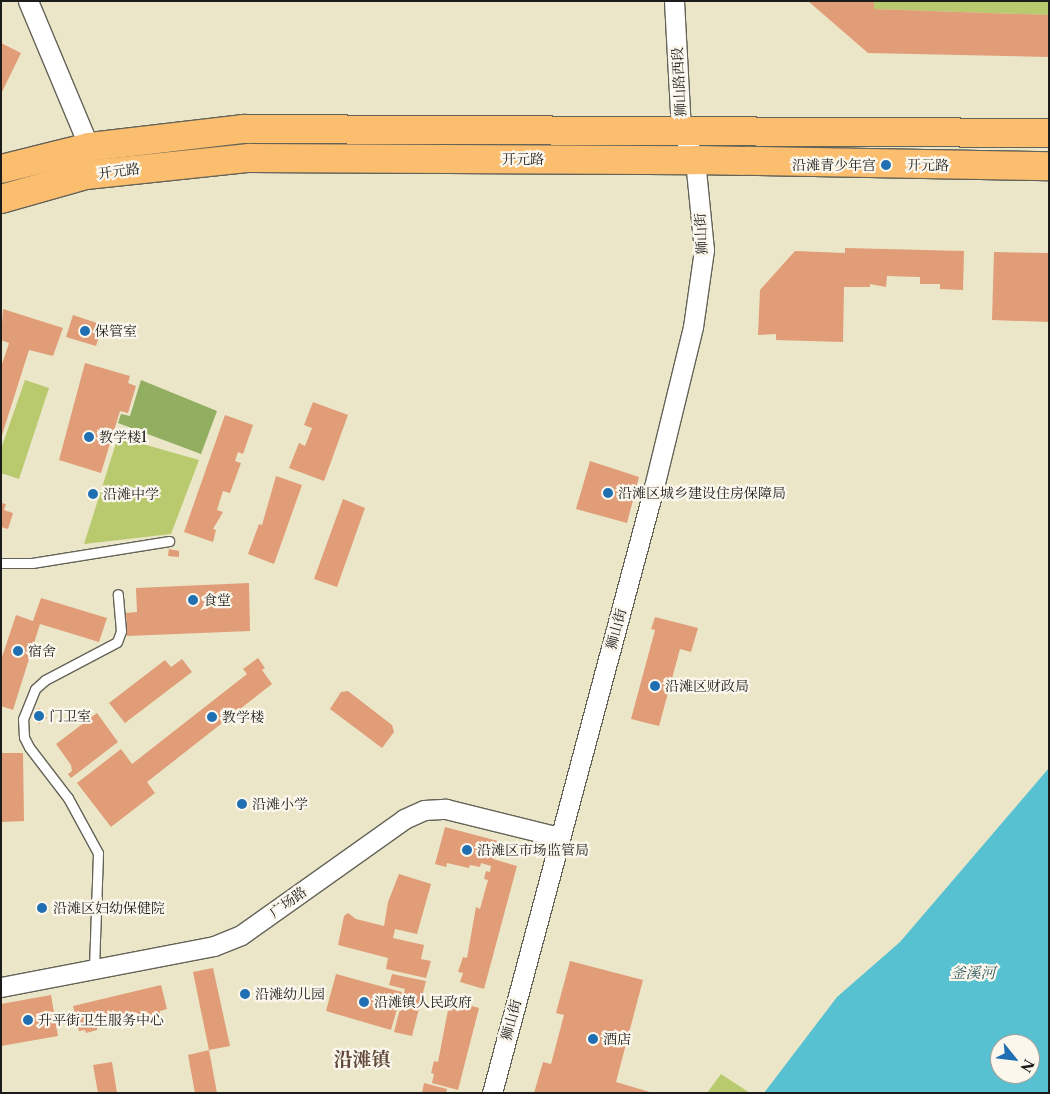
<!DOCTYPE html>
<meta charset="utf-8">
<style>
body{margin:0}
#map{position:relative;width:1050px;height:1094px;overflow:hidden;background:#ebe6c8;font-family:"Libre Caslon Text","Noto Serif SC",serif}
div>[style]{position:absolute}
.green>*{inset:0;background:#b8ca6d}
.forest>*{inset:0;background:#92ae60}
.water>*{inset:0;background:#57c1d2}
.building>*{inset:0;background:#e09d78}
.roads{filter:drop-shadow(1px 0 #646358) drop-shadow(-1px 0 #646358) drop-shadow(0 1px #646358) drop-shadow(0 -1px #646358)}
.lane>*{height:9px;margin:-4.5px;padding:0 4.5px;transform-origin:4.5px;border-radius:4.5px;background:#fff}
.street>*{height:19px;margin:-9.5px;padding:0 9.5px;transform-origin:9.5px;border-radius:9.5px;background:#fff}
.primary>*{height:28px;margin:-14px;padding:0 14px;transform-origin:14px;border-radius:14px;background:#fbbd6e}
.dots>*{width:14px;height:14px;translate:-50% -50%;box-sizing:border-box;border:2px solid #fbf7ec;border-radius:50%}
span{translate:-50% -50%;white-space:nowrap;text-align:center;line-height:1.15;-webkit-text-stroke:4.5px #fbf7ec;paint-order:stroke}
.street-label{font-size:14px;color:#1c1c1c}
.poi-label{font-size:14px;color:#1c1c1c}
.right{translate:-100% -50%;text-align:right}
.left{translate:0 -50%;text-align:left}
.water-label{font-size:15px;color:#345e65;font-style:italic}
.district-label{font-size:19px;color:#61493c;font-weight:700}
.frame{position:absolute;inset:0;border:2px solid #1c1c1c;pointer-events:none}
.north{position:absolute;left:990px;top:1034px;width:50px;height:50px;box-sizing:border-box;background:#fbf7ec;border:1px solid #a29f99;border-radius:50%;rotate:119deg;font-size:14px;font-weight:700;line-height:20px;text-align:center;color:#1c1c1c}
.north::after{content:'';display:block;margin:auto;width:18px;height:22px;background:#1f6fb2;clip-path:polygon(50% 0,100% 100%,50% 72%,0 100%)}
</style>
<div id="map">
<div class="green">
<i style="clip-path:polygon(874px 1px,1049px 1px,1049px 15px,874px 9px)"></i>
<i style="clip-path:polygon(25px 380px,49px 388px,19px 479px,1px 473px,1px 449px)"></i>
<i style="clip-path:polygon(118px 437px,199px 460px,171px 534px,84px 544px)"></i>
<i style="clip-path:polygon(721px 1074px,750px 1093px,707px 1093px)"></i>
</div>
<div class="forest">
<i style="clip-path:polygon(141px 380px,217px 411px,201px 454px,118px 423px,121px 414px,130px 416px)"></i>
</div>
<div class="water">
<i style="clip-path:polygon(evenodd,1049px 768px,1049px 1093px,764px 1093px,837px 997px,900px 942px,1049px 768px,1000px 1044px,1030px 1044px,1030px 1074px,1000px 1074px,1000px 1044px)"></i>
</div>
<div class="building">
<i style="clip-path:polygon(808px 1px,874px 1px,874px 9px,1049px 15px,1049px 57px,868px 53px)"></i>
<i style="clip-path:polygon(1px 43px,21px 53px,1px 94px)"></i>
<i style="clip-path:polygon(845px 248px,964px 251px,963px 290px,940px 289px,940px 284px,920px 284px,920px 277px,887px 276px,886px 287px,870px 284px,870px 287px,844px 287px,843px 342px,776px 340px,776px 334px,758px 335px,760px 290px,795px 251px,845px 253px)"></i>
<i style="clip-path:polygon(994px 252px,1049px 253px,1049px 322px,992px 320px)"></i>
<i style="clip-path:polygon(3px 309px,63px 328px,53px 356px,29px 350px,2px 435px,1px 367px,9px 343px,1px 340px)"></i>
<i style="clip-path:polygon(73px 315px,103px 325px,96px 346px,66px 337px)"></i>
<i style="clip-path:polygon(85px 363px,130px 376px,128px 383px,136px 386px,128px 413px,120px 411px,101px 473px,59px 460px)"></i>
<i style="clip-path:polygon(313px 402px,348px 415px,324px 481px,289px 468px,299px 443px,305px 446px,312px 428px,304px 425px)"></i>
<i style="clip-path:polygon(225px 415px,253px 425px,243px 454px,238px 452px,235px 461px,241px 463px,230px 493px,223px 491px,217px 510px,223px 512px,213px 529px,216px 530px,213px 542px,184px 532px)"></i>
<i style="clip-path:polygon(590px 461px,639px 477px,627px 523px,576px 509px)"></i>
<i style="clip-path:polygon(276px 476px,302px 485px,274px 564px,248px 554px,259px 524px,262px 525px)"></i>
<i style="clip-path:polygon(343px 499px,365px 508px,337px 587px,314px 579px)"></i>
<i style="clip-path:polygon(1px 503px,6px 504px,4px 510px,13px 513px,8px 529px,1px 527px)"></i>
<i style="clip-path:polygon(169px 549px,179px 551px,179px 557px,168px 556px)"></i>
<i style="clip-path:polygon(249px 583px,250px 631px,127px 636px,126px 613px,137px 612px,136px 588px)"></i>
<i style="clip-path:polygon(41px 598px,107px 618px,99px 642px,40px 624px,13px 710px,1px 706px,1px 660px,16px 615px,33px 621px)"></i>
<i style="clip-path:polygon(655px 617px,698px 628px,691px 652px,680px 649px,659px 726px,631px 719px,655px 630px,651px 629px)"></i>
<i style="clip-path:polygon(258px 658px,265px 668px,262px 670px,272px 684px,147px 782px,155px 793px,111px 827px,77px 783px,121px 749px,132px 764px,247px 674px,243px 669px)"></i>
<i style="clip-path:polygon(182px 659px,192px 672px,125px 723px,109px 703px,165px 660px,171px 667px)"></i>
<i style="clip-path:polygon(348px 691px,392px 725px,394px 732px,382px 748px,330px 709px,341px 692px)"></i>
<i style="clip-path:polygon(39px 708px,47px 718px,39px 724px,31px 714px)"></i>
<i style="clip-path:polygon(97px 713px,118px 742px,71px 778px,68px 774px,72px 771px,71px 765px,56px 744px)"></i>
<i style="clip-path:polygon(1px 753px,23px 753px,24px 821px,1px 822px)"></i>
<i style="clip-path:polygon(445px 827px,498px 841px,493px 859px,517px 866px,484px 989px,460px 982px,463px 973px,458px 972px,463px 957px,467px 958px,476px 907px,480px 909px,488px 880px,484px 879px,486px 871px,490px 872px,491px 866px,481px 863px,480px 867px,470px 865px,469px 868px,447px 863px,446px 867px,435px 864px)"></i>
<i style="clip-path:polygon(399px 874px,431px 884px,417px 934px,395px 929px,393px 938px,424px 945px,421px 959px,431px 961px,426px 978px,386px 969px,388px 958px,338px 945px,344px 916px,348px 913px,356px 919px,384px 926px,388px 902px)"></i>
<i style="clip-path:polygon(570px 961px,643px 980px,616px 1082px,653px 1093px,534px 1093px,543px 1062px,551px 1064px,564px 1015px,556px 1013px)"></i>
<i style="clip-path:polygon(213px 968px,230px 1046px,209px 1050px,193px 972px)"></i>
<i style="clip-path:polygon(336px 974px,402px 992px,391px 1030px,326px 1011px)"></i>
<i style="clip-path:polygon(392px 974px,426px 981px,412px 1036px,394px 1032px,405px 989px,389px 985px)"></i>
<i style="clip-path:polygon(161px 985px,167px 1009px,160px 1011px,160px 1015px,148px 1017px,148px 1013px,141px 1015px,142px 1020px,130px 1023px,129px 1018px,116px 1022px,117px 1026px,97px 1026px,97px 1030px,86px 1033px,85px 1030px,79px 1031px,73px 1006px)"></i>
<i style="clip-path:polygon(51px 995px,58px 1036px,1px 1046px,1px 1004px)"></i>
<i style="clip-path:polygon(454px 1001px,479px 1008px,458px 1090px,432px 1083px,434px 1074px,431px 1073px,434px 1061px,438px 1062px,448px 1010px,452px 1011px)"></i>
<i style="clip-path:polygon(209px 1050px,217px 1093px,195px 1093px,188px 1055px)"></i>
<i style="clip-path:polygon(112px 1062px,117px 1093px,98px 1093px,93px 1065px)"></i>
<i style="clip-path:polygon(424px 1083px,447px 1089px,446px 1093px,422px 1093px)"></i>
</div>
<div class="roads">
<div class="lane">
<i style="left:1px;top:563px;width:31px"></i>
<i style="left:32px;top:563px;width:139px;rotate:-9.1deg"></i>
<i style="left:94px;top:968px;width:115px;rotate:-88deg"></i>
<i style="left:98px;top:853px;width:63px;rotate:-118.6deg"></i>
<i style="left:68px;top:798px;width:64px;rotate:-127.4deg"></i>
<i style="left:29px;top:747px;width:11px;rotate:-117deg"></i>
<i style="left:24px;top:737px;width:18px;rotate:-93deg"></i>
<i style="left:23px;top:719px;width:32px;rotate:-68deg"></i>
<i style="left:35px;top:689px;width:13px;rotate:-42deg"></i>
<i style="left:45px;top:680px;width:81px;rotate:-27.8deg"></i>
<i style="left:117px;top:642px;width:12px;rotate:-70deg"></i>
<i style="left:121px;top:631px;width:37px;rotate:-95deg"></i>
</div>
<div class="street">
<i style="left:28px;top:1px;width:158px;rotate:67.3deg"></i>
<i style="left:1px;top:987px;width:217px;rotate:-10.9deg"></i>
<i style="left:214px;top:946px;width:29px;rotate:-22deg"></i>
<i style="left:241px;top:935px;width:200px;rotate:-35.4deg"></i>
<i style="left:404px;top:819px;width:22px;rotate:-24deg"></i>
<i style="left:424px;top:810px;width:22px;rotate:-3deg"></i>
<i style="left:446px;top:809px;width:116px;rotate:13.9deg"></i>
<i style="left:492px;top:1093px;width:623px;rotate:-75.03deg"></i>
<i style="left:653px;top:491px;width:169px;rotate:-76.3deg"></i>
<i style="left:693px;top:327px;width:78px;rotate:-81.9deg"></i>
<i style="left:704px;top:250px;width:90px;rotate:-95.7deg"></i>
<i style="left:695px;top:160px;width:33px;rotate:-115deg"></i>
<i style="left:681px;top:130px;width:129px;rotate:-93.1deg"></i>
</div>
<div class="primary">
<i style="left:1px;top:169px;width:91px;rotate:-14deg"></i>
<i style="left:89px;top:147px;width:155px;rotate:-6.7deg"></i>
<i style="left:243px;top:129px;width:806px;rotate:0.28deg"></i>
<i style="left:1px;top:199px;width:88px;rotate:-15.8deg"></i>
<i style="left:86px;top:175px;width:164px;rotate:-6deg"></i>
<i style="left:249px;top:158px;width:446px;rotate:0.3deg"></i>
<i style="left:695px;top:160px;width:354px;rotate:1deg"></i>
</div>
</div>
<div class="dots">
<i style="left:886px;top:165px;background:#1f6fb2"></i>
<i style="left:85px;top:331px;background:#1f6fb2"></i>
<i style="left:89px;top:437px;background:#1f6fb2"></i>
<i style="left:608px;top:493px;background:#1f6fb2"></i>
<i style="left:93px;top:494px;background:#1f6fb2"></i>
<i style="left:193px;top:600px;background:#1f6fb2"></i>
<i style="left:18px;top:651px;background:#1f6fb2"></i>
<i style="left:655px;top:686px;background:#1f6fb2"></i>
<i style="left:39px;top:716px;background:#1f6fb2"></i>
<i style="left:212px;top:717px;background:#1f6fb2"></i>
<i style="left:242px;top:804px;background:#1f6fb2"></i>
<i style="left:467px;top:850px;background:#1f6fb2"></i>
<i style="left:42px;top:908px;background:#1f6fb2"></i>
<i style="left:245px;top:994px;background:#1f6fb2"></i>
<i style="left:364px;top:1002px;background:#1f6fb2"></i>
<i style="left:28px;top:1020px;background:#1f6fb2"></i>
<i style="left:593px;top:1039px;background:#1f6fb2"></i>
</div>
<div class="street-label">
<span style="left:679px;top:82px;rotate:-93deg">狮山路西段</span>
<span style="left:523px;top:159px">开元路</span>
<span style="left:928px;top:165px;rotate:1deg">开元路</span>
<span style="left:119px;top:171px;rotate:-7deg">开元路</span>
<span style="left:701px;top:234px;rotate:-93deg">狮山街</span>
<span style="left:616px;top:629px;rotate:-75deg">狮山街</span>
<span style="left:288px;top:902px;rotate:-36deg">广场路</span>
<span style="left:511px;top:1020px;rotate:-75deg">狮山街</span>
</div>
<div class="poi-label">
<span class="right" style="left:876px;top:165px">沿滩青少年宫</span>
<span class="left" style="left:95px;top:331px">保管室</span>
<span class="left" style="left:99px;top:437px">教学楼1</span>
<span class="left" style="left:618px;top:493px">沿滩区城乡建设住房保障局</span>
<span class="left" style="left:103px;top:494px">沿滩中学</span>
<span class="left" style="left:203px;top:600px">食堂</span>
<span class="left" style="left:28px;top:651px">宿舍</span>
<span class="left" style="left:665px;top:686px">沿滩区财政局</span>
<span class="left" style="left:49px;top:716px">门卫室</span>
<span class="left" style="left:222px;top:717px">教学楼</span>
<span class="left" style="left:252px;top:804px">沿滩小学</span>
<span class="left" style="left:477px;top:850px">沿滩区市场监管局</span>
<span class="left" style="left:53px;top:908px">沿滩区妇幼保健院</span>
<span class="left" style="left:255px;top:994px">沿滩幼儿园</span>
<span class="left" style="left:374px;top:1002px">沿滩镇人民政府</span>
<span class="left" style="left:38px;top:1020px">升平街卫生服务中心</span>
<span class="left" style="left:603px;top:1039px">酒店</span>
</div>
<div class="water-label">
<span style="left:973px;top:973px">釜溪河</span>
</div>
<div class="district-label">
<span style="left:362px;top:1060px">沿滩镇</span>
</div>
<div class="frame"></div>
<div class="north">N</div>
</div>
